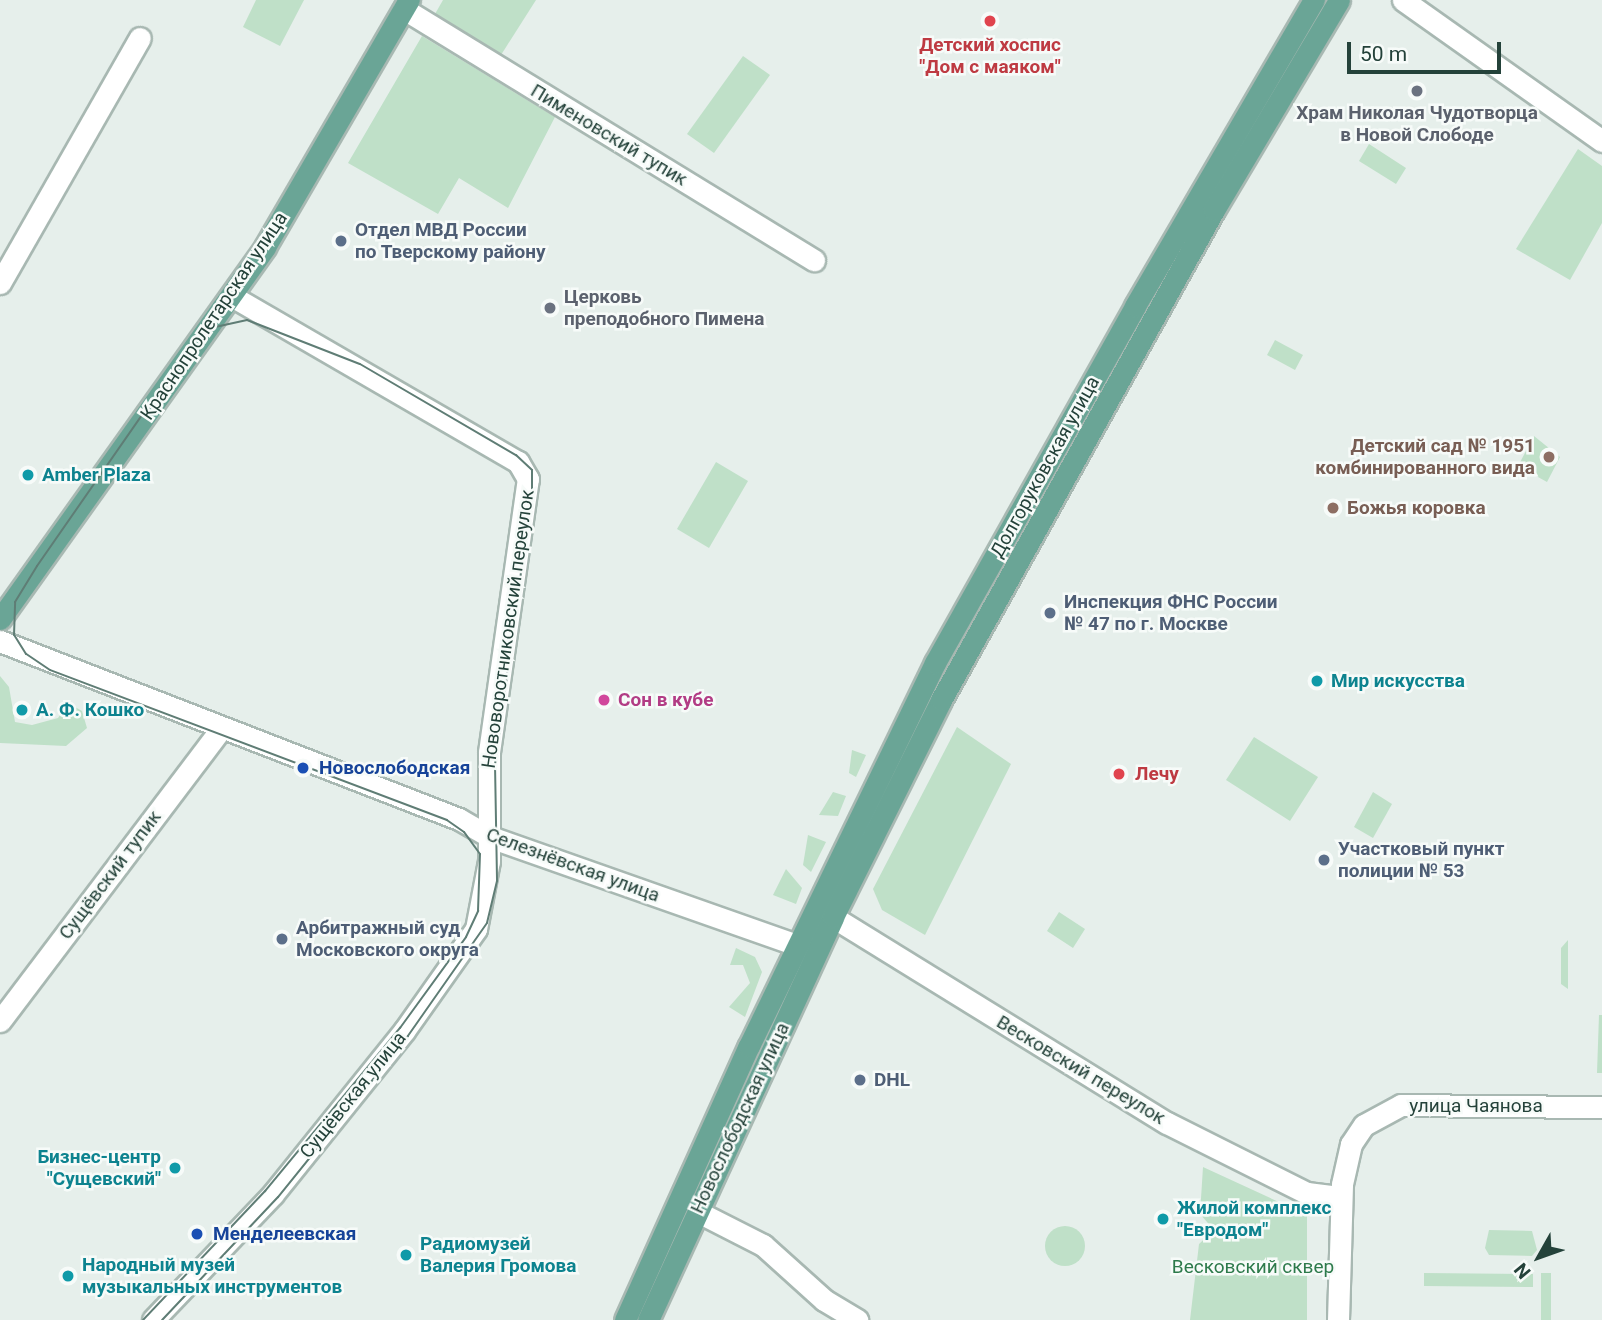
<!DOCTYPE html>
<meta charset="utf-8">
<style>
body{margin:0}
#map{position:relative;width:1602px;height:1320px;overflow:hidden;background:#e6efeb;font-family:Roboto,sans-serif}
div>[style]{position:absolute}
.green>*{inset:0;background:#bfe0c8}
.round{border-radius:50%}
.roads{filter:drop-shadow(2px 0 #a8b8b2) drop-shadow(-2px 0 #a8b8b2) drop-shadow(0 2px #a8b8b2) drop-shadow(0 -2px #a8b8b2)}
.minor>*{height:21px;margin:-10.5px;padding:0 10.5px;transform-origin:10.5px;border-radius:10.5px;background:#fff}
.major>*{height:21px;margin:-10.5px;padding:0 10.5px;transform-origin:10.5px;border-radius:10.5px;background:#6aa596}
.tram>*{height:2px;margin:-1px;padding:0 1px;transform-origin:1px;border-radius:1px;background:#5f7d75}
.dots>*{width:19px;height:19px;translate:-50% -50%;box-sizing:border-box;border:4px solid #f7fbf9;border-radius:50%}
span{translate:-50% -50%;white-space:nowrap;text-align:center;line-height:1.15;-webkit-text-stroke:5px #f7fbf9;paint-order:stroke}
.health-label{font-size:19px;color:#be3a42;font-weight:700}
.left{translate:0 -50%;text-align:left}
.worship-label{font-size:19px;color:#5b616d;font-weight:700}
.street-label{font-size:19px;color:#24423a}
.service-label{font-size:19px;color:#4e5e75;font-weight:700}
.education-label{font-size:19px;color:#785e54;font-weight:700}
.right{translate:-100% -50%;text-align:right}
.culture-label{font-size:19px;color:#0d838f;font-weight:700}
.hotel-label{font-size:19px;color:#b23c85;font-weight:700}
.transit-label{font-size:19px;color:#164399;font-weight:700}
.park-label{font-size:19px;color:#2d7a4b}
.north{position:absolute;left:1504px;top:1222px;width:70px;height:70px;-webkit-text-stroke:5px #f7fbf9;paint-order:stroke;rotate:230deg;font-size:19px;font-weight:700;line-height:28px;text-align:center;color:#24423a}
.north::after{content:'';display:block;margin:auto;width:24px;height:32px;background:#24423a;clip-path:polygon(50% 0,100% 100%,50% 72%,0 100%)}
.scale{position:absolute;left:1347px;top:42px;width:154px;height:32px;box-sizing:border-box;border:4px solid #24423a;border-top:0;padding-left:9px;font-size:21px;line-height:24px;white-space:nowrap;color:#24423a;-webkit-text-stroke:5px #f7fbf9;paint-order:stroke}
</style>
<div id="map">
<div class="green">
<i style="clip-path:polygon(256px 0,304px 0,280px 46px,243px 27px)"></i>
<i style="clip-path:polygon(443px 0,536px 0,501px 55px,435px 14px)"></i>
<i style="clip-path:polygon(422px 36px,555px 117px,508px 208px,459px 178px,438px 214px,348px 163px)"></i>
<i style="clip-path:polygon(743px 56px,770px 75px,714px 153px,687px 134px)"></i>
<i style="clip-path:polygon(1369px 144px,1406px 168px,1396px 184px,1359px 161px)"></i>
<i style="clip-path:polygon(1578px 149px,1602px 166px,1602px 223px,1570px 280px,1516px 249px)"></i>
<i style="clip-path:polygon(1275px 340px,1303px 355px,1295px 370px,1267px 355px)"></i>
<i style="clip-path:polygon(1534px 436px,1560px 457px,1547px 482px,1518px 466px)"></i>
<i style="clip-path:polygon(716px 462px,748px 481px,709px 548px,677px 529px)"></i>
<i style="clip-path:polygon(0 676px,9px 687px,15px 722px,32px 725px,58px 718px,68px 703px,82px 711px,87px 728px,66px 746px,0 743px)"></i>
<i style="clip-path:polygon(957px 727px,1011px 764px,925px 935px,882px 910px,873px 889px)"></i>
<i style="clip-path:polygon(1254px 737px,1318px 777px,1290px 821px,1226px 780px)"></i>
<i style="clip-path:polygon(852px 750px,866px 755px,856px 777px,849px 773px)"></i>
<i style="clip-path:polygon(833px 792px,846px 796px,838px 816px,819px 815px)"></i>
<i style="clip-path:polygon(1373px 792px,1392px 804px,1373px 838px,1354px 827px)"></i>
<i style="clip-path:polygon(808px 835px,826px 842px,811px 872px,803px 865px)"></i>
<i style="clip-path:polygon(786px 869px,802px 888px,796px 904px,773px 895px)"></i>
<i style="clip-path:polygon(1059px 912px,1085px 929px,1073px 948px,1047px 931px)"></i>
<i style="clip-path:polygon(1568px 940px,1568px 989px,1561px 984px,1561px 948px)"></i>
<i style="clip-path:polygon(736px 948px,755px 957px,762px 972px,745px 1017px,729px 1007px,750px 983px,743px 965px,730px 965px)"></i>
<i style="clip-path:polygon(1599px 1015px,1602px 1015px,1602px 1073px,1597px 1073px)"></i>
<i style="clip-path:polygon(1203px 1167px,1307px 1215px,1307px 1320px,1190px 1320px,1199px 1244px,1214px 1230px,1200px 1214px)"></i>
<i class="round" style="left:1045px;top:1226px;width:40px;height:40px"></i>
<i style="clip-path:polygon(1489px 1230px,1532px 1231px,1537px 1250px,1532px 1256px,1489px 1255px,1485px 1248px)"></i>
<i style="clip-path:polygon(1424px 1273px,1533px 1274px,1533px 1287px,1424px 1286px)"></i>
<i style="clip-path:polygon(1551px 1273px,1551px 1320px,1541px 1320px,1541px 1273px)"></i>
</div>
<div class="roads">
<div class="minor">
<i style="left:1403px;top:0;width:244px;rotate:35.3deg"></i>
<i style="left:404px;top:9px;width:481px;rotate:31.5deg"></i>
<i style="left:0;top:283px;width:282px;rotate:-60.3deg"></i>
<i style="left:0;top:641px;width:492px;rotate:21.2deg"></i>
<i style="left:459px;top:819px;width:36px;rotate:30deg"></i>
<i style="left:490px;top:837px;width:325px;rotate:19.4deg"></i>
<i style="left:833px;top:917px;width:392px;rotate:31.7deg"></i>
<i style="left:1167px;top:1123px;width:157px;rotate:26.6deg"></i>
<i style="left:1307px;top:1193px;width:34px;rotate:7deg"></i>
<i style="left:0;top:1021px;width:366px;rotate:-52.9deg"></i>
<i style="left:698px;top:1212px;width:73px;rotate:26.9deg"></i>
<i style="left:763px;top:1245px;width:82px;rotate:42deg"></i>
<i style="left:824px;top:1300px;width:39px;rotate:31deg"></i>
<i style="left:153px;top:1320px;width:174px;rotate:-46.4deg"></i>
<i style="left:273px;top:1194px;width:209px;rotate:-51.2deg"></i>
<i style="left:404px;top:1031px;width:125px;rotate:-54.8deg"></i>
<i style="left:476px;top:929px;width:69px;rotate:-79.2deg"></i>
<i style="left:489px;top:861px;width:109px;rotate:-90deg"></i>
<i style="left:489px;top:752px;width:276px;rotate:-81.9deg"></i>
<i style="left:528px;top:479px;width:20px;rotate:-120deg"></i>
<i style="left:518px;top:462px;width:331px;rotate:-149.9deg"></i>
<i style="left:1338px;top:1320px;width:136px;rotate:-88.3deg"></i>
<i style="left:1342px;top:1184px;width:41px;rotate:-77.3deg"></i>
<i style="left:1351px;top:1144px;width:23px;rotate:-56deg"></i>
<i style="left:1364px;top:1125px;width:42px;rotate:-28.4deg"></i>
<i style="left:1401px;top:1105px;width:201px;rotate:0.6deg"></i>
</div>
<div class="major">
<i style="left:0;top:619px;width:457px;rotate:-54.5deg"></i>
<i style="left:265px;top:247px;width:286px;rotate:-59.8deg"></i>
<i style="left:625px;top:1320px;width:301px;rotate:-65.7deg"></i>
<i style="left:749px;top:1046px;width:426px;rotate:-64.1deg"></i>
<i style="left:935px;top:663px;width:409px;rotate:-60.7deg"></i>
<i style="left:1135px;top:306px;width:355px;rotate:-59.7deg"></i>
<i style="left:648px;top:1320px;width:443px;rotate:-65.3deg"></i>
<i style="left:833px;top:917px;width:242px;rotate:-63.5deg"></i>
<i style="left:941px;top:700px;width:561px;rotate:-60.88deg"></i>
<i style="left:1214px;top:210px;width:244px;rotate:-59.2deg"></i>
</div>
</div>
<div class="tram">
<i style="left:143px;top:1320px;width:178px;rotate:-46.6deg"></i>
<i style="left:265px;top:1191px;width:212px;rotate:-50.4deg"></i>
<i style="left:400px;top:1028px;width:112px;rotate:-54deg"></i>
<i style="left:466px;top:937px;width:29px;rotate:-65deg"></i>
<i style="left:478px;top:911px;width:57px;rotate:-88deg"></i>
<i style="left:480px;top:854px;width:27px;rotate:-126deg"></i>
<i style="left:464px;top:832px;width:21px;rotate:-145deg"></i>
<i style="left:447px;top:820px;width:424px;rotate:-159.3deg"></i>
<i style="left:50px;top:670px;width:29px;rotate:-146deg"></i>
<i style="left:26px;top:654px;width:22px;rotate:-122deg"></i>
<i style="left:14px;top:635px;width:33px;rotate:-88deg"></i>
<i style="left:15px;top:602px;width:42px;rotate:-58.6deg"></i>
<i style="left:37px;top:566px;width:259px;rotate:-55.2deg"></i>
<i style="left:185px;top:353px;width:32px;rotate:-49deg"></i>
<i style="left:206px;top:329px;width:42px;rotate:-12.4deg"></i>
<i style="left:247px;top:320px;width:121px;rotate:21.3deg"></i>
<i style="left:360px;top:364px;width:181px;rotate:30.3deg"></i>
<i style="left:516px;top:455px;width:22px;rotate:43deg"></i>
<i style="left:532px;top:470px;width:21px;rotate:90deg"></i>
<i style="left:532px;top:491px;width:275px;rotate:97.7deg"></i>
<i style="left:495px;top:764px;width:117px;rotate:89deg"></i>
<i style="left:497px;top:881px;width:43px;rotate:103.4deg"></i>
<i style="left:487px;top:923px;width:138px;rotate:125deg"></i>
<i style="left:408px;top:1036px;width:207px;rotate:128.9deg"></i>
<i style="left:278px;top:1197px;width:169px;rotate:133.3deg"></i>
</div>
<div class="dots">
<i style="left:990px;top:21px;background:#e0444e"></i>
<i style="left:1417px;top:91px;background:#6b7280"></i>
<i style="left:341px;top:241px;background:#5c6f8a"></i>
<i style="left:550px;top:308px;background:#6b7280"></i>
<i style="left:1549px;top:457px;background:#8d6e63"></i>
<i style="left:28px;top:475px;background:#0f9aa8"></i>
<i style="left:1333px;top:508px;background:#8d6e63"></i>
<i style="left:1050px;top:613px;background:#5c6f8a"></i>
<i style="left:1317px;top:681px;background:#0f9aa8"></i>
<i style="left:604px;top:700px;background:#d1479c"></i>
<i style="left:22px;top:710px;background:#0f9aa8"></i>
<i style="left:303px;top:768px;background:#1a4fb4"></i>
<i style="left:1119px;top:774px;background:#e0444e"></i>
<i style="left:1324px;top:860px;background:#5c6f8a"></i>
<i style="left:282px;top:939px;background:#5c6f8a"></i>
<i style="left:860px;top:1080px;background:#5c6f8a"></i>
<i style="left:175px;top:1168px;background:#0f9aa8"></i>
<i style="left:1163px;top:1219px;background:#0f9aa8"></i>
<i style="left:197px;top:1234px;background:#1a4fb4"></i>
<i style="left:406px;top:1255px;background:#0f9aa8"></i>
<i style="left:68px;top:1276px;background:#0f9aa8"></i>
</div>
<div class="health-label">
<span style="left:990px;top:56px">Детский хоспис<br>"Дом с маяком"</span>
<span class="left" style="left:1135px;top:774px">Лечу</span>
</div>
<div class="worship-label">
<span style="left:1417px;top:124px">Храм Николая Чудотворца<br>в Новой Слободе</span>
<span class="left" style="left:564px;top:308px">Церковь<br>преподобного Пимена</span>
</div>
<div class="street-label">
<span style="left:609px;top:135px;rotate:31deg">Пименовский тупик</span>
<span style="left:214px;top:316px;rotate:-56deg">Краснопролетарская улица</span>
<span style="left:1045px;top:467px;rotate:-61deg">Долгоруковская улица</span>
<span style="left:508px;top:629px;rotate:-82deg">Нововоротниковский переулок</span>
<span style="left:573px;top:865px;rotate:20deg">Селезнёвская улица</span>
<span style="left:110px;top:875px;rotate:-53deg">Сущёвский тупик</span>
<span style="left:1081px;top:1070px;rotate:31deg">Весковский переулок</span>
<span style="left:353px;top:1095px;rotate:-51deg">Сущёвская улица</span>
<span style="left:1476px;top:1106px">улица Чаянова</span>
<span style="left:740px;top:1118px;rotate:-65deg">Новослободская улица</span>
</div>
<div class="service-label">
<span class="left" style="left:355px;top:241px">Отдел МВД России<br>по Тверскому району</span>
<span class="left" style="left:1064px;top:613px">Инспекция ФНС России<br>№ 47 по г. Москве</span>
<span class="left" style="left:1338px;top:860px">Участковый пункт<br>полиции № 53</span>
<span class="left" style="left:296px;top:939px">Арбитражный суд<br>Московского округа</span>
<span class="left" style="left:874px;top:1080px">DHL</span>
</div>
<div class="education-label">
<span class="right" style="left:1535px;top:457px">Детский сад № 1951<br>комбинированного вида</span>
<span class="left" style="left:1347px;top:508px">Божья коровка</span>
</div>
<div class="culture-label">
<span class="left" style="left:42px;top:475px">Amber Plaza</span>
<span class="left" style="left:1331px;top:681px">Мир искусства</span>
<span class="left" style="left:36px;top:710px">А. Ф. Кошко</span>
<span class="right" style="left:161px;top:1168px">Бизнес-центр<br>"Сущевский"</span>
<span class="left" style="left:1177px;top:1219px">Жилой комплекс<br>"Евродом"</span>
<span class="left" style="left:420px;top:1255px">Радиомузей<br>Валерия Громова</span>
<span class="left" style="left:82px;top:1276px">Народный музей<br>музыкальных инструментов</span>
</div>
<div class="hotel-label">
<span class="left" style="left:618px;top:700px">Сон в кубе</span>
</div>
<div class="transit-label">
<span class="left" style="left:319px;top:768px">Новослободская</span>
<span class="left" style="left:213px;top:1234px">Менделеевская</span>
</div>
<div class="park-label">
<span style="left:1253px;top:1267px">Весковский сквер</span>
</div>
<div class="north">N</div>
<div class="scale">50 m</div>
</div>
